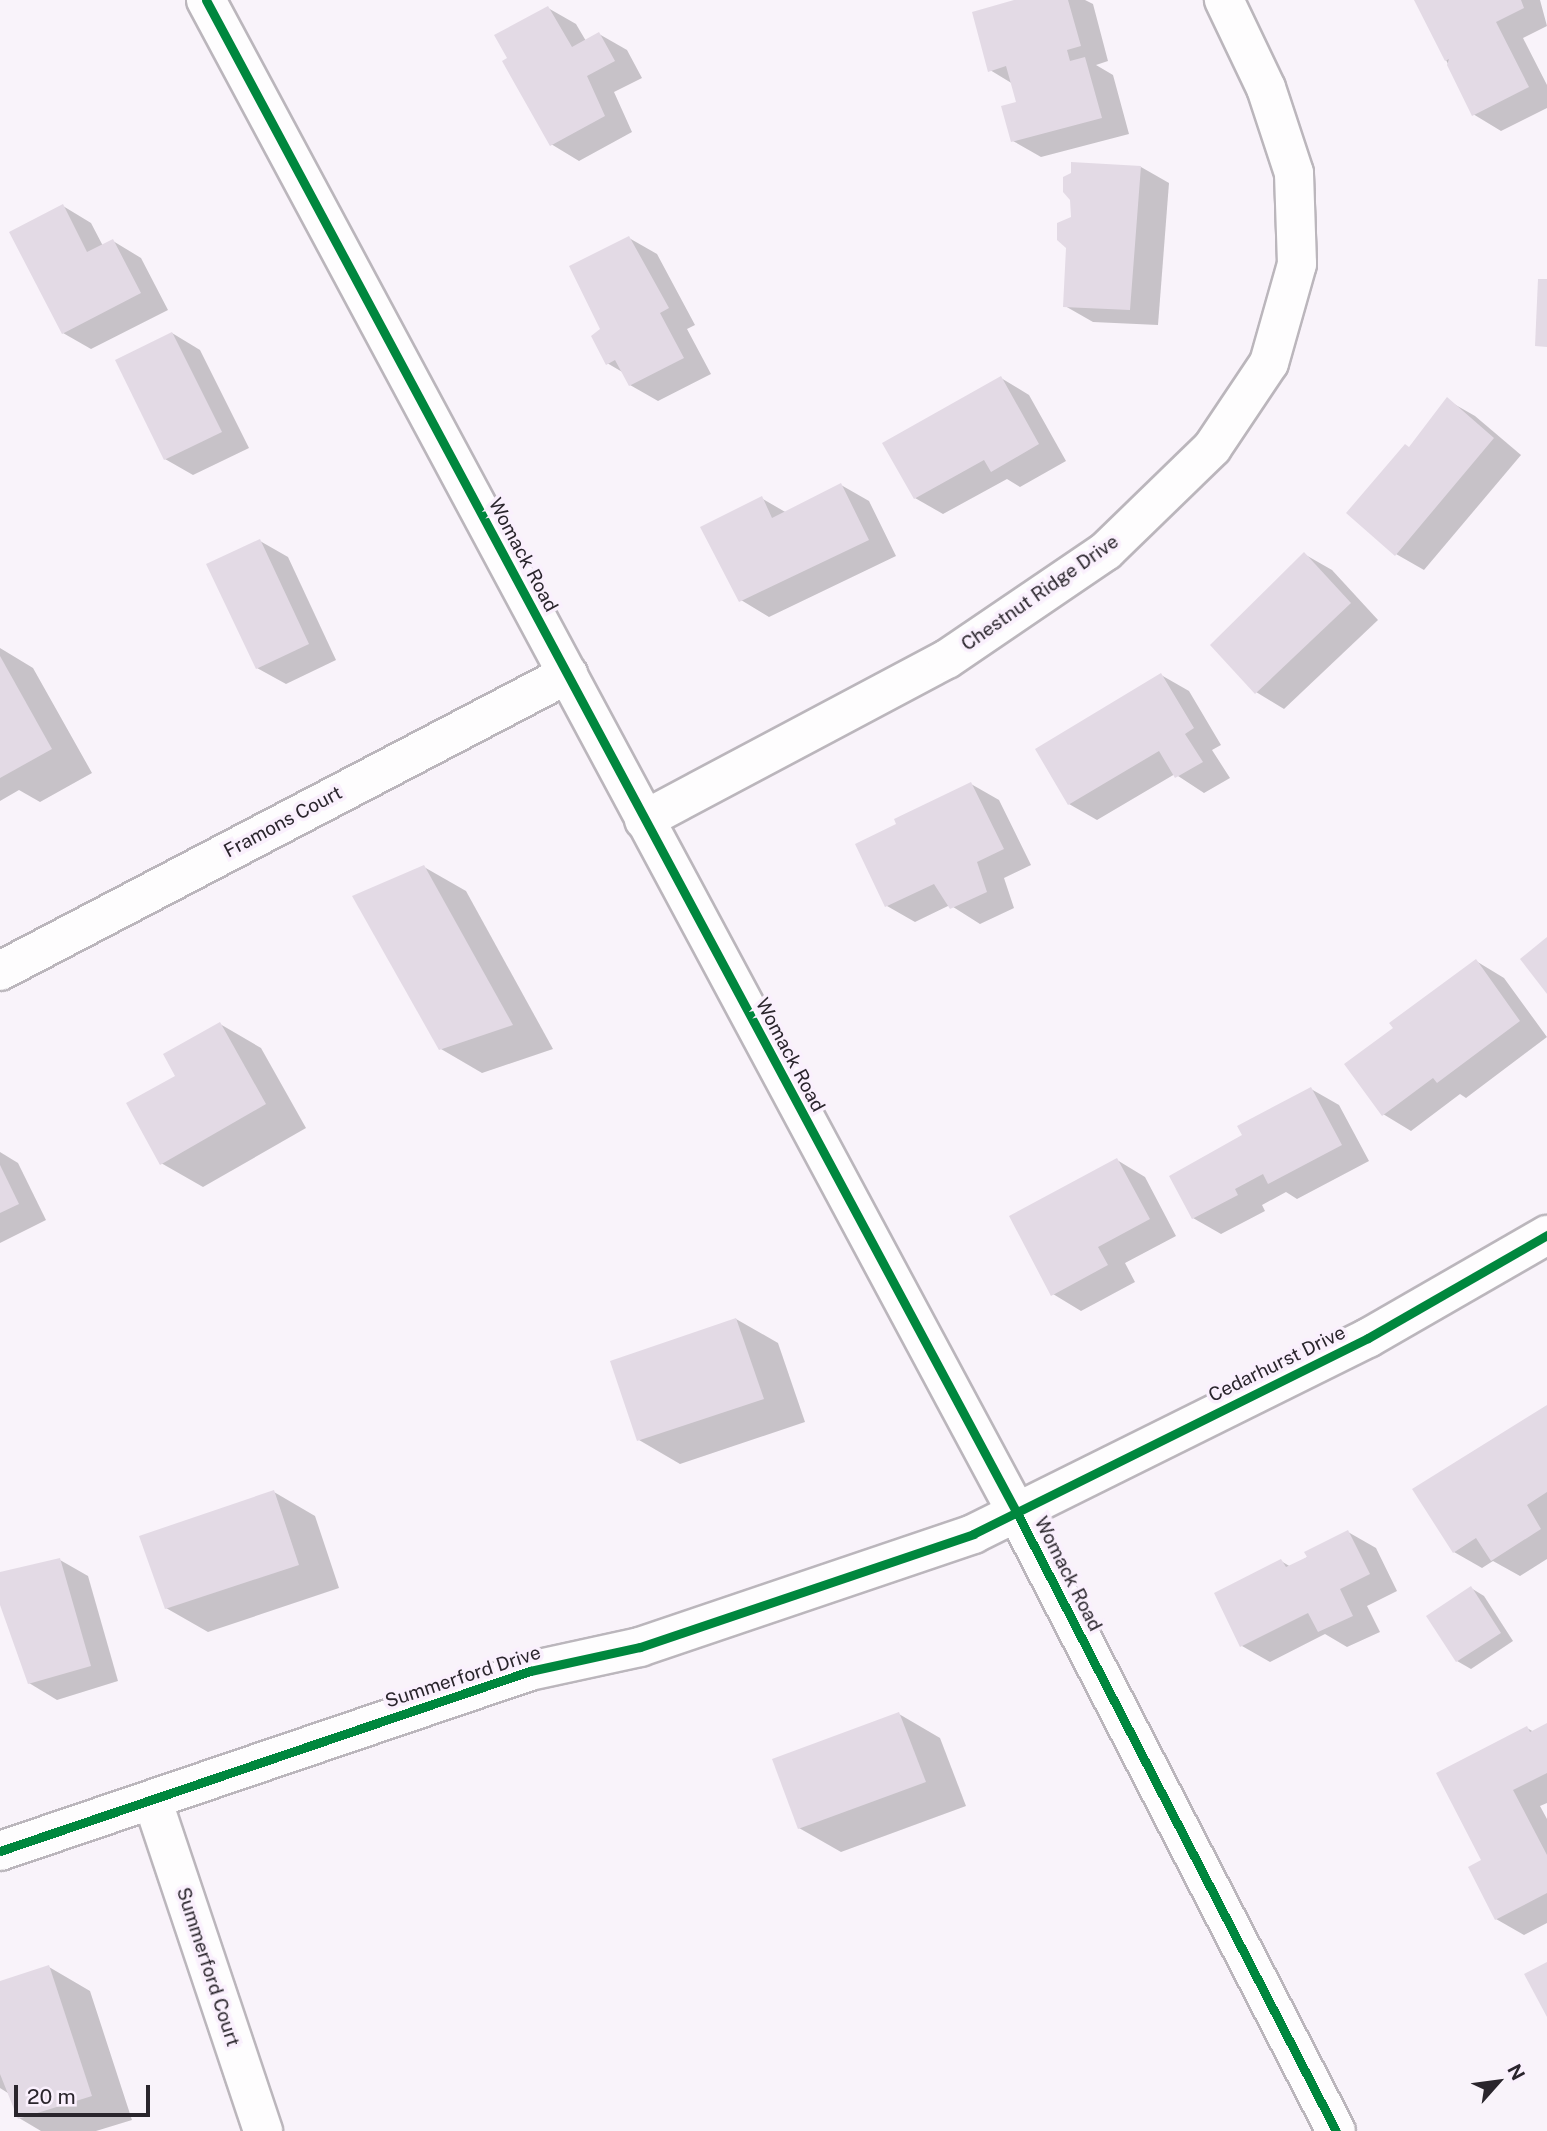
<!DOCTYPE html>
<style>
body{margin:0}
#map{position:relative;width:1547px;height:2131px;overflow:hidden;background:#f9f3fa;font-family:"Public Sans",sans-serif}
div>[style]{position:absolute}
.shadow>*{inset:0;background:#0003}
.building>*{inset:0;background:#e3dae5}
.roads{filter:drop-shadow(2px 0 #bbb6bc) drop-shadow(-2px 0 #bbb6bc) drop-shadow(0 2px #bbb6bc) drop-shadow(0 -2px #bbb6bc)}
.minor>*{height:38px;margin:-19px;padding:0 19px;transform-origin:19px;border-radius:19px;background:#fefdfe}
.cycleway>*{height:9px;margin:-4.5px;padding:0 4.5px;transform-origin:4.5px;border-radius:4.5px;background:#00873e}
span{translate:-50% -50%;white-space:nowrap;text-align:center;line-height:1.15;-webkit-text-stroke:7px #faf0fd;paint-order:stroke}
.street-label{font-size:19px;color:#2a252c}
.north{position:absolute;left:1463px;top:2047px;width:70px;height:70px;-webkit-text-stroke:5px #faf0fd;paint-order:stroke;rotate:62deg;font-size:19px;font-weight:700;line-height:28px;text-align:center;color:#2a252c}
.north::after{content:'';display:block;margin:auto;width:24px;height:32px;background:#2a252c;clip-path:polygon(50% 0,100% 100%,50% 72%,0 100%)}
.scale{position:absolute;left:14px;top:2085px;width:136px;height:32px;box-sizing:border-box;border:4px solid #2a252c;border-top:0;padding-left:9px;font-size:21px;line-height:24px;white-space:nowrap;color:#2a252c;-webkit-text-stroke:5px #faf0fd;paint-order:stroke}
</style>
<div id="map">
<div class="shadow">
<i style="clip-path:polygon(1021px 0,1085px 0,1093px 4px,1108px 61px,1096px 65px,1113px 75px,1129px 134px,1041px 157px,1013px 141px,1018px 103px,1013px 84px,990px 70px)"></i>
<i style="clip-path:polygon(1416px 0,1540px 0,1547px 26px,1523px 38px,1547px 85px,1547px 108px,1501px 131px,1473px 114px)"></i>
<i style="clip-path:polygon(548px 8px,576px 24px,586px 41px,599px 34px,627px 50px,642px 78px,614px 92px,632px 132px,579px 161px,551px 144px)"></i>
<i style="clip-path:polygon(1141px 167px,1169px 183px,1158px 325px,1093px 322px,1065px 306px,1072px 218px)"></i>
<i style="clip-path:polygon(63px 206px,91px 223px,103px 246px,113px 241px,141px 258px,168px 310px,91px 349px,63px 333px)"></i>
<i style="clip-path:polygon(629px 238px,657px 254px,695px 325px,687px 329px,711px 374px,658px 401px,630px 385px,624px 373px,607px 363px,602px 330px)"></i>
<i style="clip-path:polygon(172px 333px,200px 350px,249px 448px,193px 475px,165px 459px)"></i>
<i style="clip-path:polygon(1001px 378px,1029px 395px,1066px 461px,1020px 487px,1007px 479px,943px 514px,915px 498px)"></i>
<i style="clip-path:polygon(1447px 400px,1475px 416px,1521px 455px,1424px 570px,1396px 554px,1410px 449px)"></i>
<i style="clip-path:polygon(841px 485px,869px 501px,896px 556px,769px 617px,741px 600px,761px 498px,787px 513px)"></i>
<i style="clip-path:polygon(260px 541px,288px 557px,336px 660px,286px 684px,257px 668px)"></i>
<i style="clip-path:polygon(1304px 554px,1332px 570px,1378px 620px,1284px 709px,1256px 692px)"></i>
<i style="clip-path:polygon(0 648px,33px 668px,92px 773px,40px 802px,19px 790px,0 801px)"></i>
<i style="clip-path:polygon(1161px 675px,1189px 691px,1221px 745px,1212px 750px,1230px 778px,1204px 793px,1175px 774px,1097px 820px,1069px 804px)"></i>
<i style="clip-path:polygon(971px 784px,999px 800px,1031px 865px,1004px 878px,1014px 908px,980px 924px,950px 905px,915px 922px,887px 906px,898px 825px)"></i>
<i style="clip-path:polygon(424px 867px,466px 891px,553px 1049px,482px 1073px,441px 1049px)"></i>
<i style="clip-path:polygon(1476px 961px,1504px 978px,1547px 1037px,1466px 1098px,1460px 1094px,1411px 1131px,1383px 1114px,1395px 1028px)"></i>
<i style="clip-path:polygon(220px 1024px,261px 1048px,306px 1128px,203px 1187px,161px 1163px,177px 1076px)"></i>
<i style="clip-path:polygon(1311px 1089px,1339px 1105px,1369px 1161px,1297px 1199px,1286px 1192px,1262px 1205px,1265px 1211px,1221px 1234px,1193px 1218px)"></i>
<i style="clip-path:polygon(0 1152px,18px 1163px,46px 1220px,0 1243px)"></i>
<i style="clip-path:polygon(1117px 1160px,1145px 1177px,1176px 1236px,1125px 1263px,1135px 1282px,1081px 1311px,1053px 1294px)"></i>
<i style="clip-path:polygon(736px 1319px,778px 1343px,805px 1422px,680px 1464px,639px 1440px)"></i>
<i style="clip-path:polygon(1547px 1407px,1547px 1559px,1520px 1576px,1493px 1561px,1482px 1568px,1454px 1552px)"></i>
<i style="clip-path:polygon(274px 1492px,315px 1516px,339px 1588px,208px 1632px,166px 1608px)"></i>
<i style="clip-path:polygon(1348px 1532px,1376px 1548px,1397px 1591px,1367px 1606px,1380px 1632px,1347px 1647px,1325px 1634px,1270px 1662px,1242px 1646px,1281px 1561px,1291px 1567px)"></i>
<i style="clip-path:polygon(60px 1560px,88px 1576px,118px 1681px,57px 1700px,29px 1683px,0 1600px,0 1573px)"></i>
<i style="clip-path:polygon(1471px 1588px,1484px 1596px,1513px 1641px,1471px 1669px,1457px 1661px)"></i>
<i style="clip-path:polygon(899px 1714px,940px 1738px,966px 1806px,841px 1852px,799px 1828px)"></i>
<i style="clip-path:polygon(1547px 1725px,1547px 1803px,1540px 1806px,1547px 1819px,1547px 1923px,1524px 1935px,1496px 1919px,1483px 1861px,1527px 1728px,1534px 1732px)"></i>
<i style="clip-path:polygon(49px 1967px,90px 1991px,132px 2120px,96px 2131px,41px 2131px,19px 2118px,11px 2095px,0 2088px,0 1983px)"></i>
</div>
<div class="building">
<i style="clip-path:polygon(1014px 0,1068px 0,1081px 46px,1067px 50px,1070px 61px,1085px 57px,1102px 118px,1011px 142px,1001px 106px,1016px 102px,1006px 66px,988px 72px,972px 12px)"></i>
<i style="clip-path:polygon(1414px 0,1521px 0,1524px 8px,1496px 22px,1529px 87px,1472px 116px,1447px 65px,1449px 59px,1445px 61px)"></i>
<i style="clip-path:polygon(548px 6px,572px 47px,599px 32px,615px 61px,587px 76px,605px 116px,550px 146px,502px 61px,507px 58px,494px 35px)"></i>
<i style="clip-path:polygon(1071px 162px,1141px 166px,1130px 310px,1063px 307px,1066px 248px,1057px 240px,1057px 223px,1071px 217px,1070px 200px,1063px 192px,1063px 177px,1071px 173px)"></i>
<i style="clip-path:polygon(63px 204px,87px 252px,113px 239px,141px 293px,62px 334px,9px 232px)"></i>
<i style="clip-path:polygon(629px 236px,669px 308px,660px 313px,684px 358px,629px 386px,615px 360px,606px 365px,591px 336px,600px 329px,569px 266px)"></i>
<i style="clip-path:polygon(1538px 279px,1547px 279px,1547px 347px,1535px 346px)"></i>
<i style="clip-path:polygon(172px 332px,222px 432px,164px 460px,115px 360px)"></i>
<i style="clip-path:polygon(1001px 376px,1039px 444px,991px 472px,984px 460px,914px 499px,882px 443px)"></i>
<i style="clip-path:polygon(1447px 397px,1494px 438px,1395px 556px,1346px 513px,1405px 444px,1409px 447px)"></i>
<i style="clip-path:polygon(841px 483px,869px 540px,739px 602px,700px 527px,762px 496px,772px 518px)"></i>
<i style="clip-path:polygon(260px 539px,309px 644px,256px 669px,206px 564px)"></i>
<i style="clip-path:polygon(1304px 552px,1351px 603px,1255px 694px,1210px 645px)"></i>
<i style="clip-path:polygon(0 656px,52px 749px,0 778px)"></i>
<i style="clip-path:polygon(1161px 673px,1194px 728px,1185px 734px,1203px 762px,1175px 778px,1159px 751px,1068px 805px,1035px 749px)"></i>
<i style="clip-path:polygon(971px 782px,1004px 849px,977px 862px,987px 892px,950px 909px,934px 884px,885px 907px,855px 844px,896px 824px,894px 819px)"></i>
<i style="clip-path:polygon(424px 865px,513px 1025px,439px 1050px,352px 896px)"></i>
<i style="clip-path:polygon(1547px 937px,1547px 994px,1520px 959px)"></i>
<i style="clip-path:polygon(1476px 959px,1520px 1021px,1437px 1083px,1433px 1078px,1382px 1116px,1344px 1064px,1393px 1028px,1389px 1023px)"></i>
<i style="clip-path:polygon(220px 1022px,266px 1104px,160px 1165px,126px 1103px,175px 1076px,163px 1054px)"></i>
<i style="clip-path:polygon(1311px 1087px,1342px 1145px,1268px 1184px,1263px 1174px,1235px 1189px,1238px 1195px,1192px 1219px,1169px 1176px,1242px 1135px,1237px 1126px)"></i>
<i style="clip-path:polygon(1117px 1158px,1150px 1219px,1098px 1247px,1108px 1265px,1051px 1296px,1009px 1216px)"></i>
<i style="clip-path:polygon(0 1165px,19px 1204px,0 1213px)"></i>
<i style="clip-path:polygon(736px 1318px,764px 1399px,637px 1441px,610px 1361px)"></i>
<i style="clip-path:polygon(1547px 1405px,1547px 1492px,1527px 1505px,1541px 1529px,1491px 1561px,1476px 1538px,1453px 1553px,1412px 1489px)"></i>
<i style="clip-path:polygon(274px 1490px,299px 1565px,165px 1609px,139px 1536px)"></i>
<i style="clip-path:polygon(1348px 1530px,1370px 1574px,1340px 1589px,1353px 1616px,1318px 1632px,1308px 1613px,1240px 1647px,1214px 1593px,1281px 1559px,1286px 1567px,1307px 1557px,1304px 1552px)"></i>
<i style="clip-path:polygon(60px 1558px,91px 1666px,28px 1684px,0 1605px,0 1572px)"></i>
<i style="clip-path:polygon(1471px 1586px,1501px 1633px,1456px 1662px,1426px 1616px)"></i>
<i style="clip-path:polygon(899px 1712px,926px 1782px,798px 1829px,772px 1759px)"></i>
<i style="clip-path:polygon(1547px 1723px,1547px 1773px,1513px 1790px,1547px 1855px,1547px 1893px,1495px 1920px,1468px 1867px,1481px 1860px,1436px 1773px,1527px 1726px,1530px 1732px)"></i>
<i style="clip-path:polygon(1547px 1962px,1547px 2017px,1524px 1974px)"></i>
<i style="clip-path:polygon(49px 1965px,92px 2096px,18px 2119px,0 2074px,0 1981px)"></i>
</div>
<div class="roads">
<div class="minor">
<i style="left:206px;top:0;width:1717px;rotate:61.81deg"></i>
<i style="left:1017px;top:1513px;width:695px;rotate:62.7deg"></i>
<i style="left:644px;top:820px;width:343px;rotate:-28deg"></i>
<i style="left:947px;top:659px;width:192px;rotate:-34.2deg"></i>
<i style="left:1106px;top:551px;width:148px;rotate:-44.2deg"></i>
<i style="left:1212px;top:448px;width:102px;rotate:-56.2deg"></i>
<i style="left:1269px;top:363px;width:103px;rotate:-74.2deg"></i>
<i style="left:1297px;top:264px;width:91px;rotate:-91.9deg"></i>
<i style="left:1294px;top:173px;width:89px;rotate:-108.2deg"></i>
<i style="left:1266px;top:88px;width:98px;rotate:-115.5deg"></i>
<i style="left:0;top:971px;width:641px;rotate:-27.6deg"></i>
<i style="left:153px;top:1802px;width:347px;rotate:71.5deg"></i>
<i style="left:0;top:1851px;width:560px;rotate:-18.76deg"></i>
<i style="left:530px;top:1671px;width:113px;rotate:-12.3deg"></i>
<i style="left:640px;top:1647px;width:352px;rotate:-18.7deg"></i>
<i style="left:973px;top:1534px;width:441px;rotate:-26.4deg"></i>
<i style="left:1368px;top:1338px;width:207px;rotate:-29.9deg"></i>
</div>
</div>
<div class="cycleway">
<i style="left:206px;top:0;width:1717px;rotate:61.81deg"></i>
<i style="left:1017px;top:1513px;width:695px;rotate:62.7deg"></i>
<i style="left:0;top:1851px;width:560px;rotate:-18.76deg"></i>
<i style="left:530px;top:1671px;width:113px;rotate:-12.3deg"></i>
<i style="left:640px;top:1647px;width:352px;rotate:-18.7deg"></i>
<i style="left:973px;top:1534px;width:441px;rotate:-26.4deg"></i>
<i style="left:1368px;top:1338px;width:207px;rotate:-29.9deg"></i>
</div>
<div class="street-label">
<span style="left:523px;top:555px;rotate:62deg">Womack Road</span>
<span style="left:1040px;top:593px;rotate:-35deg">Chestnut Ridge Drive</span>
<span style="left:283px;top:822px;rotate:-28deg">Framons Court</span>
<span style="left:790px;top:1055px;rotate:62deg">Womack Road</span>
<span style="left:1277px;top:1364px;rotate:-26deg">Cedarhurst Drive</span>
<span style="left:1068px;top:1574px;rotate:63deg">Womack Road</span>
<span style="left:463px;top:1677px;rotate:-18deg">Summerford Drive</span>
<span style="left:208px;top:1967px;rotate:72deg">Summerford Court</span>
</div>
<div class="north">N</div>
<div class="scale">20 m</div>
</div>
